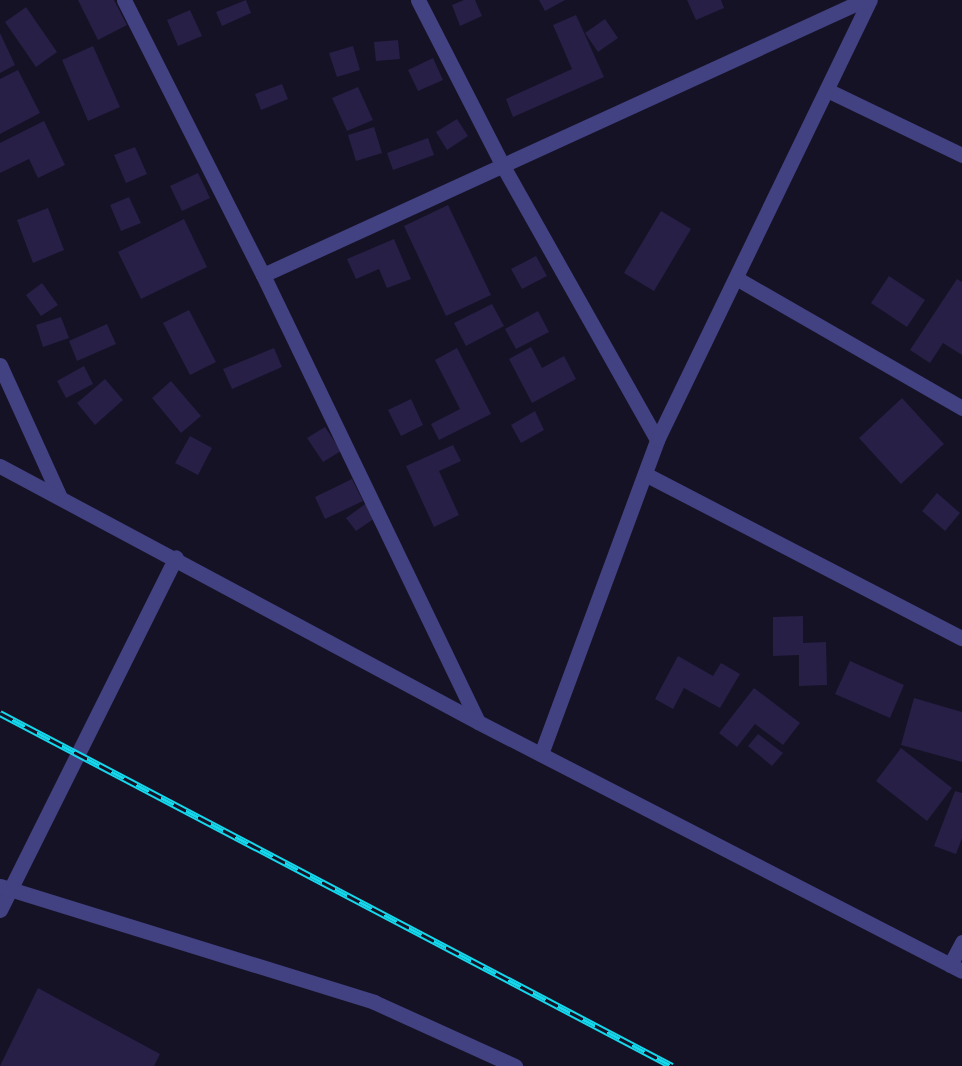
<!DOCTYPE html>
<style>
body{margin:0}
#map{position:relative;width:962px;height:1066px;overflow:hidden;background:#151226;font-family:"PT Sans Narrow",sans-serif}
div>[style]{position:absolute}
.building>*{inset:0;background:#271f45}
.lane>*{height:15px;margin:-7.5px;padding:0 7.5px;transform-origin:7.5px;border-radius:7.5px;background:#424181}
.street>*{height:15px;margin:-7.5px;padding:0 7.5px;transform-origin:7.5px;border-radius:7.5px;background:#424181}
.rail>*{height:7px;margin-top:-3.5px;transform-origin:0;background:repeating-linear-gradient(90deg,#151226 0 14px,#16d8ec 0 28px);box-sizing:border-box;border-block:2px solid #16d8ec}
span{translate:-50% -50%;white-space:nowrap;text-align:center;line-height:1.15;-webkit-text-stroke:5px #151226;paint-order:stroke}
</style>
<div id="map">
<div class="building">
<i style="clip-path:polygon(78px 0,114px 0,127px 25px,98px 40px)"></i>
<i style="clip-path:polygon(246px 0,251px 13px,222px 26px,216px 12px)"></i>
<i style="clip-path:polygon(464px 0,475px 0,482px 16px,460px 26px,452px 5px)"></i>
<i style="clip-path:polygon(539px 0,565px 0,545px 11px)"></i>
<i style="clip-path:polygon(687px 0,721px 0,724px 8px,696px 20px)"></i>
<i style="clip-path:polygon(26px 7px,57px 52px,36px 67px,5px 22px)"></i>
<i style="clip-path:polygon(190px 10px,202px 36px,178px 46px,167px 20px)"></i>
<i style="clip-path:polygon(576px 15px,604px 77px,513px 117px,506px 99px,572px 69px,553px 25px)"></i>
<i style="clip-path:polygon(605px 19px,618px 38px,598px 52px,585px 33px)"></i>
<i style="clip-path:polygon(0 33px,15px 65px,0 73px)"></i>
<i style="clip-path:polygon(398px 40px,400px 59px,376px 61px,374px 42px)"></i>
<i style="clip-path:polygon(93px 46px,120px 107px,88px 121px,62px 60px)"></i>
<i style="clip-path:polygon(353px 46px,360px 70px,337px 77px,329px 53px)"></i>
<i style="clip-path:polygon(433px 58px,443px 80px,418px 91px,408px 70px)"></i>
<i style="clip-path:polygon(18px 70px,40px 113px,0 134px,0 79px)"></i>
<i style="clip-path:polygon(282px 84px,288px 99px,261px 110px,255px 94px)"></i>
<i style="clip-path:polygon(358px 87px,373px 120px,347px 131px,332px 98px)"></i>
<i style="clip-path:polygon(457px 119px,468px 136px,447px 150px,436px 132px)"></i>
<i style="clip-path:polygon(44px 121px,65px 165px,38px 178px,29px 159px,0 173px,0 143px)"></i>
<i style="clip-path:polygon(374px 127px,382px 153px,356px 161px,348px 135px)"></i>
<i style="clip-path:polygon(428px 138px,434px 155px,393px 170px,387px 153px)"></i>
<i style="clip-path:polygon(135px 147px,147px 174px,126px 183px,114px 155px)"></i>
<i style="clip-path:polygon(198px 173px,210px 198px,182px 211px,170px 186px)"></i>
<i style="clip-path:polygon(129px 197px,141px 223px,121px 231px,110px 205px)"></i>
<i style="clip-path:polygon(448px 205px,491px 295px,446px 316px,404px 226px)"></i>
<i style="clip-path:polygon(48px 208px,64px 250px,33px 263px,17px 220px)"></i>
<i style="clip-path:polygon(661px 211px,691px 229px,654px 291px,624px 273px)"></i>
<i style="clip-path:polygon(184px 219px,207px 267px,141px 299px,118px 252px)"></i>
<i style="clip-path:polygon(394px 239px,411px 279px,387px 288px,379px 269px,356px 279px,347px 259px)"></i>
<i style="clip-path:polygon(536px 256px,547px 276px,522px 289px,511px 269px)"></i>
<i style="clip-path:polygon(889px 276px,925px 300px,907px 327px,871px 303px)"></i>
<i style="clip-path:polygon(957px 279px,962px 282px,962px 355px,943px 343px,930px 363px,910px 350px)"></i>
<i style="clip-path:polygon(42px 283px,58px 305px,41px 316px,26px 295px)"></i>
<i style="clip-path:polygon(492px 304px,504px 326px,466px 346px,454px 323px)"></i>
<i style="clip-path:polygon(189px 310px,216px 362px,190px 375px,163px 323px)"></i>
<i style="clip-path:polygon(538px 311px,549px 332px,516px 349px,505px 329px)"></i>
<i style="clip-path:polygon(61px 317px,69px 338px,43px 347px,36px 325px)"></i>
<i style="clip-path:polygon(107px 324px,116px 344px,77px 361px,69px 341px)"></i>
<i style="clip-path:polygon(531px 347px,542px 368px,564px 356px,576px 379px,532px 403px,509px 359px)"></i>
<i style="clip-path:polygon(274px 348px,282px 367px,232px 389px,223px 369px)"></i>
<i style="clip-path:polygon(457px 348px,491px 414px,439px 440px,431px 424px,460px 409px,435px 360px)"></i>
<i style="clip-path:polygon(84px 366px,93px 384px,66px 398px,57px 381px)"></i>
<i style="clip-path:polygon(105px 379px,123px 400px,95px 425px,77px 403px)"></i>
<i style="clip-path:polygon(171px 381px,201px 416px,181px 433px,152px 398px)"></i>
<i style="clip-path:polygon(902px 398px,944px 444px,901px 484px,859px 438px)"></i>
<i style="clip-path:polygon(411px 399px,423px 425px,401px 436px,388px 410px)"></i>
<i style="clip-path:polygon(535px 411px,544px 430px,521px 443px,511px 425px)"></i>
<i style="clip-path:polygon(325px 427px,341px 451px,323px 462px,307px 438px)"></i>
<i style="clip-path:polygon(190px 436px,212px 448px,198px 475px,175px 463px)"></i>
<i style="clip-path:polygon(453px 445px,461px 461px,439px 471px,459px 515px,434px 527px,406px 466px)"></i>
<i style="clip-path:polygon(352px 479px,363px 501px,325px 519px,315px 497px)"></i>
<i style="clip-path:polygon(937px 493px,960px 513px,945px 531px,922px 511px)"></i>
<i style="clip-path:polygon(368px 502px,378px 516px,356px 531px,346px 518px)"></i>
<i style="clip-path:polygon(803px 616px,803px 643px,826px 642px,827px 685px,799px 686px,799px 655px,773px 656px,773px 617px)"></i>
<i style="clip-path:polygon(678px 656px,713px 676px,721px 663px,740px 674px,720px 708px,684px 688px,673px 709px,655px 699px)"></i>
<i style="clip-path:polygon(850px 661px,904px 685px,890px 718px,835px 694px)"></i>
<i style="clip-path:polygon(754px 688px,800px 723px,783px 745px,755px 724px,737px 747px,719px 733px)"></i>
<i style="clip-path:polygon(914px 698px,962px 712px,962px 762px,901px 745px)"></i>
<i style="clip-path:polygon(758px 734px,783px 753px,772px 766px,748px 746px)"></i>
<i style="clip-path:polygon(901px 748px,952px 788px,927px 821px,876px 781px)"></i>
<i style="clip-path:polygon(955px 791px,962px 793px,962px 838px,956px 854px,934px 846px)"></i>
<i style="clip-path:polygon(38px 988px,160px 1054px,154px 1066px,0 1066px)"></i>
</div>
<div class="lane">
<i style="left:0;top:910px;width:394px;rotate:-63.5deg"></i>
</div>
<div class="street">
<i style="left:124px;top:0;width:308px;rotate:63.2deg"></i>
<i style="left:263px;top:275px;width:496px;rotate:64.3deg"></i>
<i style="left:418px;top:0;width:189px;rotate:62.9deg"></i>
<i style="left:504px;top:168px;width:312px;rotate:60.6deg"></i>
<i style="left:827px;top:90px;width:150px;rotate:25.7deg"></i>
<i style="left:263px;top:275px;width:661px;rotate:-24.59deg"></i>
<i style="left:736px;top:278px;width:261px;rotate:29.9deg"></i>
<i style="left:0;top:365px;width:145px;rotate:65.6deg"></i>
<i style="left:0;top:466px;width:542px;rotate:28.17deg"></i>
<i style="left:478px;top:722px;width:544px;rotate:27.22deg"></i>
<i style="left:645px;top:474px;width:357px;rotate:27.4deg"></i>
<i style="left:541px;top:754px;width:335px;rotate:-69.7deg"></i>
<i style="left:657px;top:440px;width:489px;rotate:-64.2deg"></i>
<i style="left:0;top:886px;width:392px;rotate:17.2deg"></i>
<i style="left:374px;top:1002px;width:155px;rotate:24.4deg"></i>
<i style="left:950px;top:965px;width:26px;rotate:-62deg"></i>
</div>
<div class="rail">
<i style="left:0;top:713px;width:759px;rotate:27.71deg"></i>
</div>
</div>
